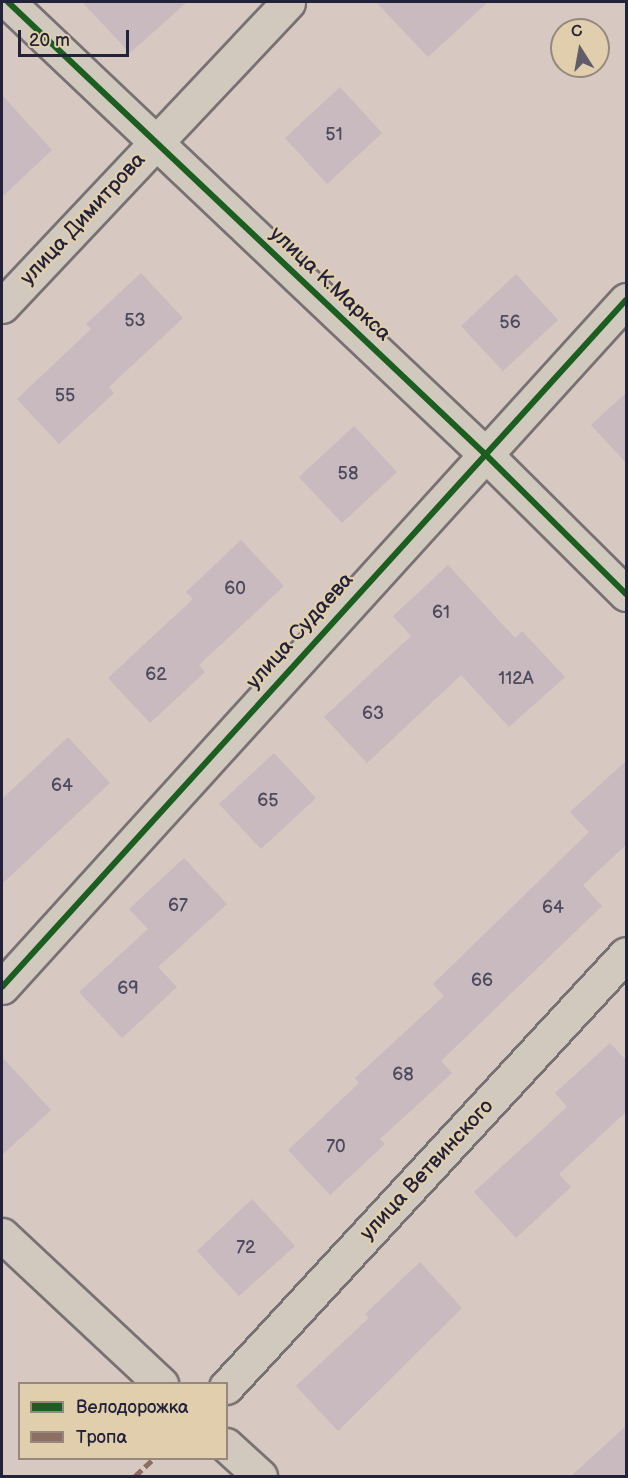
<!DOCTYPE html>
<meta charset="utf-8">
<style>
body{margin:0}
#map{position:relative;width:628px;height:1478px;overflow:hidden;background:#d7c8c1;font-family:"Balsamiq Sans",sans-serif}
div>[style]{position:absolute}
.building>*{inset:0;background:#c8babf}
.roads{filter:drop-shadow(2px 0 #787173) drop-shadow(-2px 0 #787173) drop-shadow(0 2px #787173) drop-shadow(0 -2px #787173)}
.street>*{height:33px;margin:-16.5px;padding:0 16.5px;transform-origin:16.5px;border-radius:16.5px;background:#d1c9be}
.secondary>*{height:33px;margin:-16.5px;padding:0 16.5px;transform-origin:16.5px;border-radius:16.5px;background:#d1c9be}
.quiet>*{height:4.5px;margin-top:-2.25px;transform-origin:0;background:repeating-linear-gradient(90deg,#8d6e63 0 9px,transparent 0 13.5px)}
.cycleway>*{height:6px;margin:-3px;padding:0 3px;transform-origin:3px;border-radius:3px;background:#1b5e20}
span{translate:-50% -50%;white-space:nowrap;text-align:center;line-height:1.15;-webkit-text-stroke:4.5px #e1ceac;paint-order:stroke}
.number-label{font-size:18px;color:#4e4a5e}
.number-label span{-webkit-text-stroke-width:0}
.street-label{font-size:21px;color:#22223b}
.frame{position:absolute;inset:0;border:3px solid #22223b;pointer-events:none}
.legend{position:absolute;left:18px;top:1382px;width:210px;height:78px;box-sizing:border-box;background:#e1ceac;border:2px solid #95897f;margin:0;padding:8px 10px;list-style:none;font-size:18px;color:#22223b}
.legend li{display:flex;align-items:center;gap:12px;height:30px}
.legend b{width:30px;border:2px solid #95897f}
.north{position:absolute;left:550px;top:18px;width:60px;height:60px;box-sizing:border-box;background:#e1ceac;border:2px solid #95897f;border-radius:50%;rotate:349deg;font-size:16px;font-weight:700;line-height:24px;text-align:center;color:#22223b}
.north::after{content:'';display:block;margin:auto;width:21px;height:27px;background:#615c6a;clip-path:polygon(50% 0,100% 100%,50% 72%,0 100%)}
.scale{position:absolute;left:18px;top:30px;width:111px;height:27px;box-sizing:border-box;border:3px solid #22223b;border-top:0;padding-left:8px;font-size:18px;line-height:21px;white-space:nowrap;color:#22223b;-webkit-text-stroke:4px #e1ceac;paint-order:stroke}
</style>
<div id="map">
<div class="building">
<i style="clip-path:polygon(82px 2px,187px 2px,130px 53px)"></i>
<i style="clip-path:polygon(376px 2px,488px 2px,428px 57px)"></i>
<i style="clip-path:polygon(340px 87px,382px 133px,327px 184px,285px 138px)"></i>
<i style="clip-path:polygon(2px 95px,52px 150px,2px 197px)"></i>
<i style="clip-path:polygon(141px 273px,183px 318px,109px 387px,114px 393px,59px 444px,17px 399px,91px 329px,86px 324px)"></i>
<i style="clip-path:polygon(516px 274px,558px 320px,503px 371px,461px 326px)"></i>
<i style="clip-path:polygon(627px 392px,627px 464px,591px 425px)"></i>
<i style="clip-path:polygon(354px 426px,397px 472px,342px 523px,299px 477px)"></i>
<i style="clip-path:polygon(241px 540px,284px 586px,199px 665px,205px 672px,150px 723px,108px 678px,193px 599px,186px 592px)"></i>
<i style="clip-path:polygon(448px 565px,515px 638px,522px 631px,565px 677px,509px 727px,461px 675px,367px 763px,324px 717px,411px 636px,393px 616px)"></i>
<i style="clip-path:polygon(68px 737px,110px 783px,2px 884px,2px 799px)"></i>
<i style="clip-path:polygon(274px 753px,316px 798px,261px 849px,219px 804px)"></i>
<i style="clip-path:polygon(627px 760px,627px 844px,583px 885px,602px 906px,441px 1061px,452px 1073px,380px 1139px,385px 1144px,330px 1195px,288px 1150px,359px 1083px,355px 1078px,444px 996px,433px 984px,589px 832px,570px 812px)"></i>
<i style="clip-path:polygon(184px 858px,227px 904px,158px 967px,177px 987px,122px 1038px,79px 992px,148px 929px,129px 909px)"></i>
<i style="clip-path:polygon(610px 1043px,627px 1061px,627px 1111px,559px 1174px,571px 1187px,516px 1238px,474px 1192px,567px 1107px,555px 1093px)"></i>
<i style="clip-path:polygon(2px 1057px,51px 1110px,2px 1155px)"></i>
<i style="clip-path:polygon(252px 1199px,295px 1246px,239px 1296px,197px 1251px)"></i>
<i style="clip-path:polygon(420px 1262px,462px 1308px,338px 1431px,296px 1386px,369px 1318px,365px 1314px)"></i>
<i style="clip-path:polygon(627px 1425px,627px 1476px,571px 1476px)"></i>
</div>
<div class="roads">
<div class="street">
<i style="left:8px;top:2px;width:656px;rotate:43.46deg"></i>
<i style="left:484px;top:453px;width:200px;rotate:44.8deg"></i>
<i style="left:2px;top:306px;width:417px;rotate:-46.7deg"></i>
<i style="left:2px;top:987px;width:928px;rotate:-47.75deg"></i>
<i style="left:226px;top:1387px;width:589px;rotate:-47.27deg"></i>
</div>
<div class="secondary">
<i style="left:2px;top:1235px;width:218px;rotate:43.1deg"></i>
<i style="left:226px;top:1445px;width:46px;rotate:42.4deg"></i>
</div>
</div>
<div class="quiet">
<i style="left:135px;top:1476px;width:26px;rotate:-43deg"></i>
</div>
<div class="cycleway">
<i style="left:8px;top:2px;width:656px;rotate:43.46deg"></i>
<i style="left:484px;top:453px;width:200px;rotate:44.8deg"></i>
<i style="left:2px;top:987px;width:928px;rotate:-47.75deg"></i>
</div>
<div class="number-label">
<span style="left:334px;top:135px">51</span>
<span style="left:135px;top:321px">53</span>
<span style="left:510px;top:323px">56</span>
<span style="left:65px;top:396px">55</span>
<span style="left:348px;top:474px">58</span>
<span style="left:235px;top:589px">60</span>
<span style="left:441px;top:613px">61</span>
<span style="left:156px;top:675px">62</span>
<span style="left:516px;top:679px">112А</span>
<span style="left:373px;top:714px">63</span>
<span style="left:62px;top:786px">64</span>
<span style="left:268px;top:801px">65</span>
<span style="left:178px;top:906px">67</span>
<span style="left:553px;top:908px">64</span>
<span style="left:482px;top:981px">66</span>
<span style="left:128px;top:989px">69</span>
<span style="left:403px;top:1075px">68</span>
<span style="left:336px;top:1147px">70</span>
<span style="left:246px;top:1248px">72</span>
</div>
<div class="street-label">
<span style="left:83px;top:219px;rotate:-47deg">улица Димитрова</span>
<span style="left:330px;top:284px;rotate:43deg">улица К.Маркса</span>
<span style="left:300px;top:631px;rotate:-48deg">улица Судаева</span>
<span style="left:427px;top:1170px;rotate:-47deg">улица Ветвинского</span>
</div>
<div class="frame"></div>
<ul class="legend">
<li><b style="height:8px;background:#1b5e20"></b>Велодорожка</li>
<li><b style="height:8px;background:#8d6e63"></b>Тропа</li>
</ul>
<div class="north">С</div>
<div class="scale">20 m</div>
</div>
